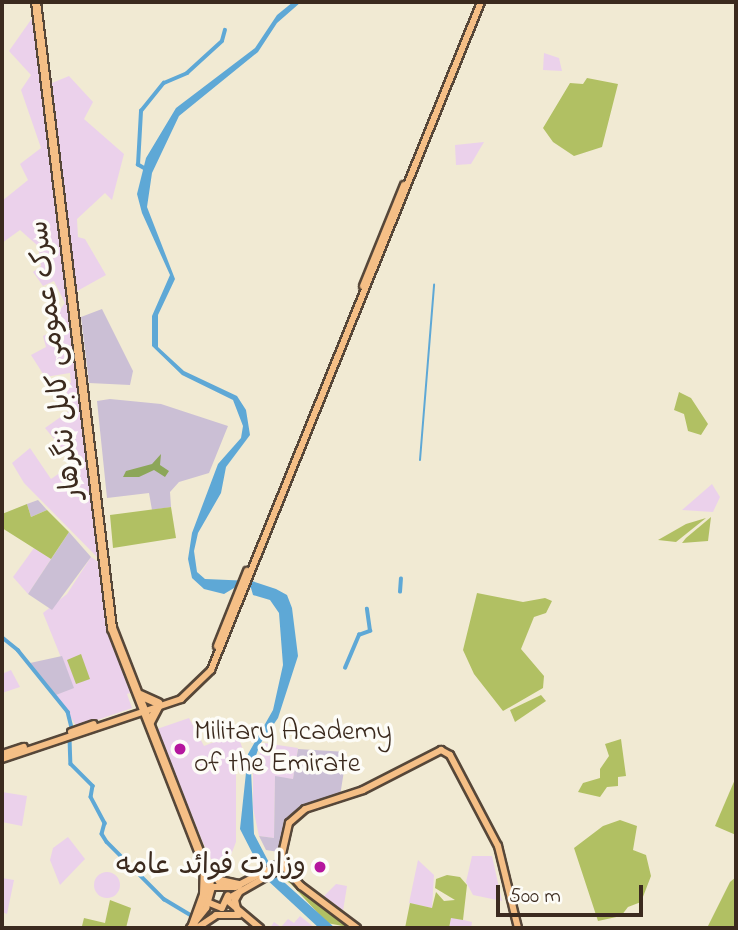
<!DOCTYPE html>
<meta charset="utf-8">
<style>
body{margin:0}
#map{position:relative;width:738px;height:930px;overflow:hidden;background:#f1ead3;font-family:"Indie Flower","Playpen Sans Arabic",sans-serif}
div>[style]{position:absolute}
.built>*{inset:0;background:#ebd1eb}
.round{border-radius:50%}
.industrial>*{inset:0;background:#cbbfd5}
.green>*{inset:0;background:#b1c063}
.forest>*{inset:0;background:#8ca659}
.water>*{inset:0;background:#5ea8d6}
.stream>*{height:2px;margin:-1px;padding:0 1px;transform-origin:1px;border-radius:1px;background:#5ea8d6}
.canal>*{height:3.5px;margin:-1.75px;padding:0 1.75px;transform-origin:1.75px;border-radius:1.75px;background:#5ea8d6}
.roads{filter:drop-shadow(2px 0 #564739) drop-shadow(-2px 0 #564739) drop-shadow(0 2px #564739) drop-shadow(0 -2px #564739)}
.major>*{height:6px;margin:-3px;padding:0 3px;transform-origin:3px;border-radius:3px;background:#f5bf86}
.highway>*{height:8px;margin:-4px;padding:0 4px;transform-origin:4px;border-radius:4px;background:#f5bf86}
.dots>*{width:19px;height:19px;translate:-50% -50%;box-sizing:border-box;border:4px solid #fdfcf7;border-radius:50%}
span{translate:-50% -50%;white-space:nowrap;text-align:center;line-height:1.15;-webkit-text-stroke:7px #fdfcf7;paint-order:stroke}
.street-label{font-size:28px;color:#3b2a1e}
.poi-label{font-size:28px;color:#3b2a1e}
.left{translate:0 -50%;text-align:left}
.right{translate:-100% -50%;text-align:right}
.frame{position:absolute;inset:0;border:4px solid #3b2a1e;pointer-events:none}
.scale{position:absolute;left:496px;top:885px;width:147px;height:32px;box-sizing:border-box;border:4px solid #3b2a1e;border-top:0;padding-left:9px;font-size:21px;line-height:24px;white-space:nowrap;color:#3b2a1e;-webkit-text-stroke:5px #fdfcf7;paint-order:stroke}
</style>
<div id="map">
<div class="built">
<i style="clip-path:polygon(35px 14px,42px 75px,52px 83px,69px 76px,93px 102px,84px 119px,124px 154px,112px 200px,105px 193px,77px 219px,78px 237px,85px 239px,106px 275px,70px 295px,98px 558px,24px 483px,12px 463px,30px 448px,51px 479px,74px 463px,45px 428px,69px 411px,66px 384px,71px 383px,70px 373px,45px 377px,31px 355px,46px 347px,43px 336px,58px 329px,55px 317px,65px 303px,54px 281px,43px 286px,33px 272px,41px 266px,38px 246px,20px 230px,2px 243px,2px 201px,28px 180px,20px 164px,41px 148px,21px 90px,31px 75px,9px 51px)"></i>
<i style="clip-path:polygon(544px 53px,559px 58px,562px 71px,543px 70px)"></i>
<i style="clip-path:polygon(484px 142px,471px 164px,456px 165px,455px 145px)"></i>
<i style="clip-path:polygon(712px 484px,720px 497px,713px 512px,682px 510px)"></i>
<i style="clip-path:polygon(34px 548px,51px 559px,28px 594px,13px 577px)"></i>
<i style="clip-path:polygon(91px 557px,100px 563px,109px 634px,133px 692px,127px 694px,132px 708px,77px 727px,56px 695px,73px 687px,43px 613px,67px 594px)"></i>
<i style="clip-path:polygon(11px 670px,20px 687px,2px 693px,2px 674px)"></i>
<i style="clip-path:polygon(189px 718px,204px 746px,237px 733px,242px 747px,236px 774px,236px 842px,222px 878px,206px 850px,157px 729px)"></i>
<i style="clip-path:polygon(264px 743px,298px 748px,293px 779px,275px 777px,274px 838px,259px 836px,253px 808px,253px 771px)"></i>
<i style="clip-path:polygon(2px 792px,27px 796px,22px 826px,2px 822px)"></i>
<i style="clip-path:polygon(68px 837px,85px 859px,60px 885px,50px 860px,53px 848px)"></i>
<i style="clip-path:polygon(472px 856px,492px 856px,502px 901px,473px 895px,466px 882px)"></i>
<i style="clip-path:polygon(418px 860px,434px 875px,432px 908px,409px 903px)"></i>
<i class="round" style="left:94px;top:872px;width:26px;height:26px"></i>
<i style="clip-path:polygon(2px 878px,14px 880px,7px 914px,2px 912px)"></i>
<i style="clip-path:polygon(336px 884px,347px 886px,343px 911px,324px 896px)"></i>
<i style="clip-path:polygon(300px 916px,315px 928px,270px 928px,274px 922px,281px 927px,288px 919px,294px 923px)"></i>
<i style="clip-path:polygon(451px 917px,472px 922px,471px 928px,449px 928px)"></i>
</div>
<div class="industrial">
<i style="clip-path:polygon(102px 309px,133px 371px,130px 385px,89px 383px,81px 317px)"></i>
<i style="clip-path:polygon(110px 399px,161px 404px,228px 426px,209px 473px,179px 482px,170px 492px,171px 507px,152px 510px,149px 493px,107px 498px,97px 401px)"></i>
<i style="clip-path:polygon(38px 500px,47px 510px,31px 517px,27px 504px)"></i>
<i style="clip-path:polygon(69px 532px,91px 557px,52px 610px,28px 594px)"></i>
<i style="clip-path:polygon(62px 656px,74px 688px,56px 695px,30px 663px)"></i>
<i style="clip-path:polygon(298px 749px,347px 752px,340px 796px,295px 813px,285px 828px,279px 852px,266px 850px,259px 836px,274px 838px,275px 776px,293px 779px)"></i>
</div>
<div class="green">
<i style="clip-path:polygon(587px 78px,618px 84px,602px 147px,574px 156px,553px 142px,543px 128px,570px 83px,583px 84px)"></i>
<i style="clip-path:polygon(679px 392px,691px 398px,708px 424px,701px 435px,688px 431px,684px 414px,674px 410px)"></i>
<i style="clip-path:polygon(27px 504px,31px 517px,47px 510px,69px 532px,51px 559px,2px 528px,2px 514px)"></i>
<i style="clip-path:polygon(171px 507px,176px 538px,113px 548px,110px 515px)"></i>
<i style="clip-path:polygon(711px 517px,708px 541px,682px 543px,686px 538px)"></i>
<i style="clip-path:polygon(706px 518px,676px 542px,658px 540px,686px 524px)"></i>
<i style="clip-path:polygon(477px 593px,523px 602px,545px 598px,552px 601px,546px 613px,534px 617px,521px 649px,544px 676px,543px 688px,503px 711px,474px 674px,463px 650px)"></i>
<i style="clip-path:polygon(81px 654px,90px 679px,76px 684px,67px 660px)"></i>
<i style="clip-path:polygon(541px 695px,546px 701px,515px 722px,510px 710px)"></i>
<i style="clip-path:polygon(621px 739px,626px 776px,618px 777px,618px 786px,607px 787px,600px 797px,578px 792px,583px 783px,600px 778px,600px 769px,609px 756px,605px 744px)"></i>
<i style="clip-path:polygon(736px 777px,736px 835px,715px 826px)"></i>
<i style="clip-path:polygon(620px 820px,637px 826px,633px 850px,646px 855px,651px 876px,641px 902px,628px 907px,621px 916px,598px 921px,574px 848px,603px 826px)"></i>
<i style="clip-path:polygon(281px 870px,285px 871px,353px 928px,327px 923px,291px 884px,275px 874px)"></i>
<i style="clip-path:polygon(447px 875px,460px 877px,467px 885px,463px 920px,451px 918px,449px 928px,405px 928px,410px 903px,432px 908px,436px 892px,444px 901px,455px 900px,435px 888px,436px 879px)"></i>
<i style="clip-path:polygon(736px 877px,736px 928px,707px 928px,730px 882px)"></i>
<i style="clip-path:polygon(110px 900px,131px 908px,126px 928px,82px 926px,84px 918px,105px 923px)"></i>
</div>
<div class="forest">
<i style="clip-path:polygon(161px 454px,160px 465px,169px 471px,165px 477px,154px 470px,139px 477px,123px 477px,126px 471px,152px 464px)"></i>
</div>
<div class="water">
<i style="clip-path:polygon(293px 2px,301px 2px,277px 23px,258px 52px,179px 116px,152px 173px,147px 207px,175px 279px,158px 315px,158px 347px,184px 371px,237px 396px,246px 410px,250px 435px,226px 467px,221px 493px,198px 533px,194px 551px,197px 572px,205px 579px,252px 581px,276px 589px,287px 595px,292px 608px,298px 656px,278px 718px,260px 744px,251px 770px,254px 834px,275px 874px,335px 928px,319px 928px,265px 878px,240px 829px,248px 754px,273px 710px,283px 665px,279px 613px,270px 600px,253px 595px,251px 588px,239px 585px,224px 594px,204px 589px,192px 578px,188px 559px,192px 533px,218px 464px,241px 438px,243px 426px,233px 400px,182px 375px,152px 346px,152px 316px,170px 275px,142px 213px,137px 194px,146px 158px,176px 108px,255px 48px,277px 15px)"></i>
</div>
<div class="stream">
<i style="left:420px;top:460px;width:176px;rotate:-85.4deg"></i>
</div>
<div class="canal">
<i style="left:145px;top:169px;width:8px;rotate:-150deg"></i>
<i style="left:138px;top:165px;width:54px;rotate:-86.8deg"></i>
<i style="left:141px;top:111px;width:36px;rotate:-51deg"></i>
<i style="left:164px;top:83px;width:25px;rotate:-23deg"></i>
<i style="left:187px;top:73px;width:47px;rotate:-42.4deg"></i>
<i style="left:222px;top:41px;width:11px;rotate:-75deg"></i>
<i style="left:400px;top:592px;width:13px;rotate:-86deg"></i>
<i style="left:2px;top:637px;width:21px;rotate:39deg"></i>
<i style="left:18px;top:650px;width:80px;rotate:51.1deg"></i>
<i style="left:68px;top:712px;width:16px;rotate:76deg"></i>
<i style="left:345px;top:668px;width:36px;rotate:-67deg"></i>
<i style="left:359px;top:635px;width:12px;rotate:-20deg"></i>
<i style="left:370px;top:631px;width:22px;rotate:-98deg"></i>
<i style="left:70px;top:739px;width:25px;rotate:88deg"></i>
<i style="left:71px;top:764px;width:31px;rotate:45deg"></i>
<i style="left:93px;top:786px;width:11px;rotate:100deg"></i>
<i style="left:91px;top:797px;width:30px;rotate:62deg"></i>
<i style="left:105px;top:823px;width:11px;rotate:105deg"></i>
<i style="left:102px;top:834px;width:9px;rotate:58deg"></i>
<i style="left:107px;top:842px;width:81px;rotate:45deg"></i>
<i style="left:164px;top:899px;width:35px;rotate:31deg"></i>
<i style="left:205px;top:927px;width:2px;rotate:27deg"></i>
</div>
<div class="roads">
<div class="major">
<i style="left:363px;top:286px;width:109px;rotate:-67.9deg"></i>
<i style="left:217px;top:646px;width:81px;rotate:-68.2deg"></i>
<i style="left:71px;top:732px;width:24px;rotate:-19deg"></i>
<i style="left:2px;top:754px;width:23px;rotate:-18deg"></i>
<i style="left:2px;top:759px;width:189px;rotate:-18.5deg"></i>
<i style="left:181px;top:699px;width:42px;rotate:-44deg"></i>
<i style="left:211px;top:670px;width:721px;rotate:-67.99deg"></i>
<i style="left:229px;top:898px;width:54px;rotate:-29.9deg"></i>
<i style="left:276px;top:871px;width:11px;rotate:-52deg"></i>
<i style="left:228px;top:901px;width:42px;rotate:40.2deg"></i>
<i style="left:207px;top:902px;width:16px;rotate:22deg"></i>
<i style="left:222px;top:908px;width:14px;rotate:-65deg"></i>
<i style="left:238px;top:913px;width:13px;rotate:-103deg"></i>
<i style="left:235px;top:900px;width:10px;rotate:-61deg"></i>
<i style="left:190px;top:928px;width:26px;rotate:-51deg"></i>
<i style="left:206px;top:908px;width:22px;rotate:-74deg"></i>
<i style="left:212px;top:887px;width:23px"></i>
<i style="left:235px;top:887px;width:52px;rotate:-27.6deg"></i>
<i style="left:197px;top:928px;width:23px;rotate:-34deg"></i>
<i style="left:216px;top:915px;width:23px"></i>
<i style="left:357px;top:928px;width:70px;rotate:-143.1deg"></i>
<i style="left:301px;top:886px;width:31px;rotate:-132deg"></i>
<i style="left:280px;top:863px;width:41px;rotate:-77.3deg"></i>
<i style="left:289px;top:823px;width:21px;rotate:-41deg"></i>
<i style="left:305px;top:809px;width:61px;rotate:-18.1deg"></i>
<i style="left:363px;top:790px;width:88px;rotate:-27.1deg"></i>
<i style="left:441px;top:750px;width:10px;rotate:29deg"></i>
<i style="left:450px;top:755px;width:103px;rotate:62.2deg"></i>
<i style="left:498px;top:846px;width:84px;rotate:76.3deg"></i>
</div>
<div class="highway">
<i style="left:36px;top:2px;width:631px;rotate:83.08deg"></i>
<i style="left:112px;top:628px;width:269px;rotate:68.7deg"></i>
<i style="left:210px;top:879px;width:10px;rotate:96deg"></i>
<i style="left:140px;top:695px;width:20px;rotate:24deg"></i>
<i style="left:150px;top:722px;width:17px;rotate:-62deg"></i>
<i style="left:210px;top:870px;width:15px;rotate:48deg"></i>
<i style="left:220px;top:881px;width:19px;rotate:12deg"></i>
<i style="left:193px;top:925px;width:33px;rotate:-70deg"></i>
<i style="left:204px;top:894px;width:23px;rotate:-88deg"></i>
</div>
</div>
<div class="dots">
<i style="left:180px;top:749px;background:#b5179e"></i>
<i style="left:320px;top:867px;background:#b5179e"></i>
</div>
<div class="street-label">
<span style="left:57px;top:360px;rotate:-97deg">سرک عمومی کابل ننگرهار</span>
</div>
<div class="poi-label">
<span class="left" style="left:194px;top:749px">Military Academy<br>of the Emirate</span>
<span class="right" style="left:306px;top:867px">وزارت فوائد عامه</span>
</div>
<div class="frame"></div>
<div class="scale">500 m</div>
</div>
